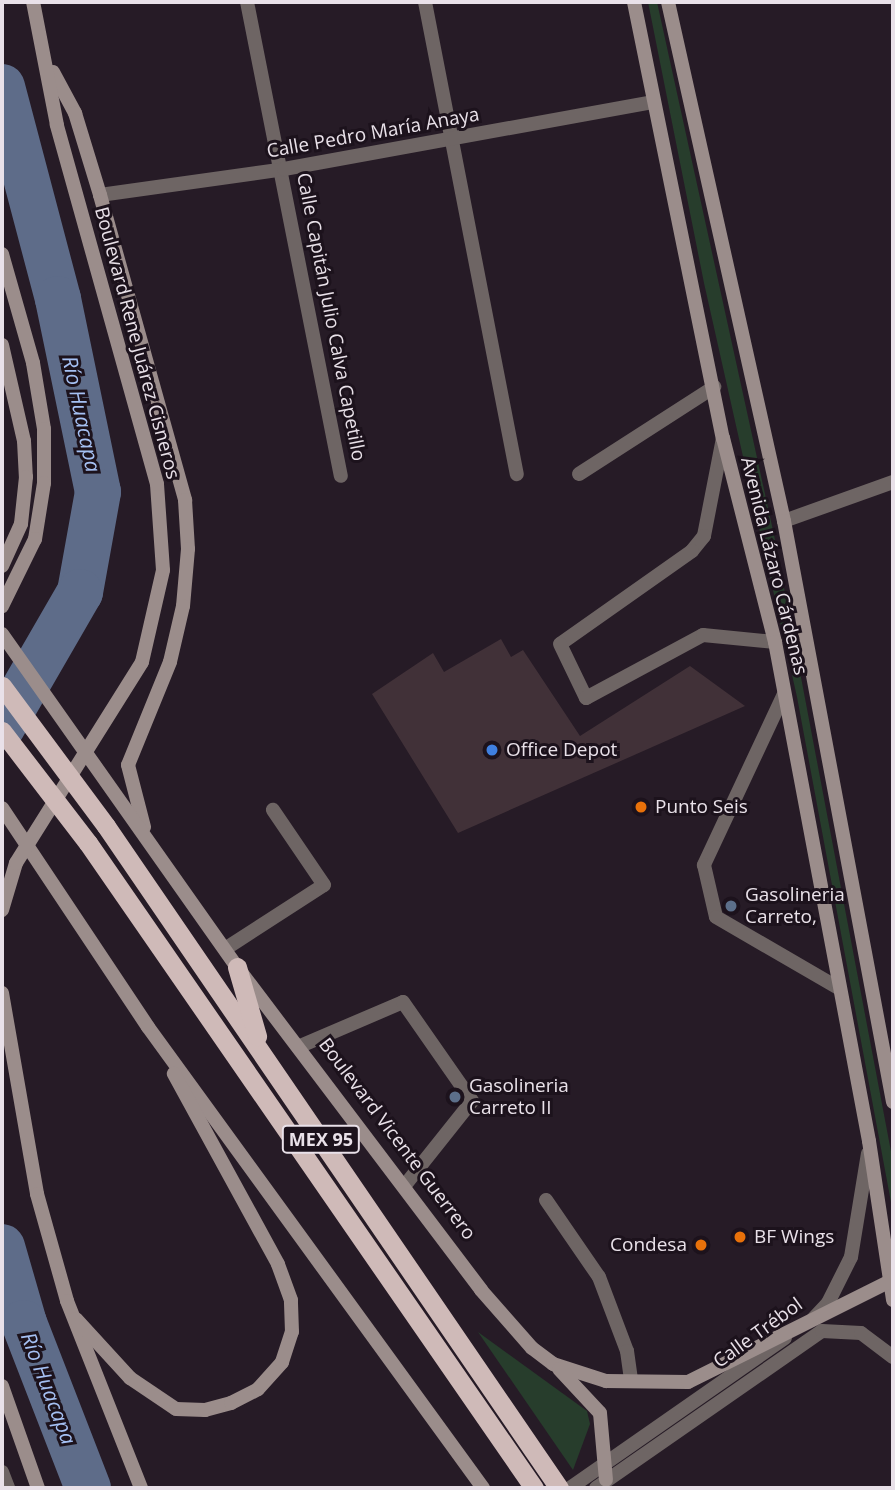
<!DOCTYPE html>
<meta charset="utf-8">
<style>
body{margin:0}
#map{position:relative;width:895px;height:1490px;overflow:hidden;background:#261b26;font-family:"Open Sans",sans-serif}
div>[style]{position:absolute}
.green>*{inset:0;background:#273d2c}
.river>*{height:46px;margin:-23px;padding:0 23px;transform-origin:23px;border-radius:23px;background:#5e6c89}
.building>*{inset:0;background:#413138}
.service>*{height:14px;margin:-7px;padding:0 7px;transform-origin:7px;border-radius:7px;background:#6e6564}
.minor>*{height:14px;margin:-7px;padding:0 7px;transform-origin:7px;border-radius:7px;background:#6e6564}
.tertiary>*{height:14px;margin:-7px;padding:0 7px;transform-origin:7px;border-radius:7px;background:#6e6564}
.secondary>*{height:14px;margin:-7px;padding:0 7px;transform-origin:7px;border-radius:7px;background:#9b8d8b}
.trunk>*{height:19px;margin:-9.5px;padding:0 9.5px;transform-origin:9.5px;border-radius:9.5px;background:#cfbab8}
.dots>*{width:19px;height:19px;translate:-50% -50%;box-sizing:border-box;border:4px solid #1c121c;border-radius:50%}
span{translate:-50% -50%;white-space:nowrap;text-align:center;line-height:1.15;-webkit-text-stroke:6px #1c121c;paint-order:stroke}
.shield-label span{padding:2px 5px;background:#1c121c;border:2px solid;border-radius:5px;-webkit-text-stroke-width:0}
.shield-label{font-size:18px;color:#e9e1e9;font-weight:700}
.street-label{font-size:19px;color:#e9e1e9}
.poi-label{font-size:19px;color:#e9e1e9}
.left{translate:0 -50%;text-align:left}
.right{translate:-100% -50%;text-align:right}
.water-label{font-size:21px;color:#a5c0f3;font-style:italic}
.frame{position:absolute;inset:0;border:4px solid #e9e1e9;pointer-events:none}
</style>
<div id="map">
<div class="green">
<i style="clip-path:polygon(648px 2px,657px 2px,774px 535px,893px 1162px,893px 1213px,797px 697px,704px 283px)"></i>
<i style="clip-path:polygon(478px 1332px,587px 1411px,590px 1424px,573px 1470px)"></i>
</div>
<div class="river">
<i style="left:2px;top:87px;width:219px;rotate:75.2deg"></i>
<i style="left:58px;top:299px;width:197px;rotate:78.3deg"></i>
<i style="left:98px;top:492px;width:102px;rotate:100.2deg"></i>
<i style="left:80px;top:592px;width:156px;rotate:120deg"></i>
<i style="left:2px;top:1247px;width:79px;rotate:73.9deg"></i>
<i style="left:24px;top:1323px;width:177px;rotate:68.8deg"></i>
</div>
<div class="building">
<i style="clip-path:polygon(501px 639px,511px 657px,523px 650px,580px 736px,690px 666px,745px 706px,458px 833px,372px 694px,433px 653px,444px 672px)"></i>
</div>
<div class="service">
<i style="left:723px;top:438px;width:100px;rotate:101deg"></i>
<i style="left:704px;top:536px;width:19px;rotate:129deg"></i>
<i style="left:692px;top:551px;width:161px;rotate:144.8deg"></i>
<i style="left:560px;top:644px;width:60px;rotate:64.3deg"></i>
<i style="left:586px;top:698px;width:133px;rotate:-28.3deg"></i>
<i style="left:703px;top:635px;width:72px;rotate:5.6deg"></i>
<i style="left:579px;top:474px;width:161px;rotate:-32.8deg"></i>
<i style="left:784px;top:694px;width:189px;rotate:115.1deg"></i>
<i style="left:704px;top:865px;width:53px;rotate:77deg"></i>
<i style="left:716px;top:917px;width:143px;rotate:30.1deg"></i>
<i style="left:228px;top:947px;width:114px;rotate:-32.9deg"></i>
<i style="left:324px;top:885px;width:91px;rotate:-124.2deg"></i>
<i style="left:298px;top:1047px;width:114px;rotate:-23.2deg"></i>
<i style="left:403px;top:1002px;width:121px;rotate:55.1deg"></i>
<i style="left:472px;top:1101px;width:106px;rotate:128.5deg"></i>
</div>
<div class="minor">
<i style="left:247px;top:2px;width:483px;rotate:78.8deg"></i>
<i style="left:425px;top:2px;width:481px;rotate:79deg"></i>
<i style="left:100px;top:195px;width:186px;rotate:-8deg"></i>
<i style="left:284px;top:169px;width:373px;rotate:-10.3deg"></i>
<i style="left:546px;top:1200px;width:93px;rotate:55.5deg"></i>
<i style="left:599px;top:1277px;width:79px;rotate:69.3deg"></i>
<i style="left:627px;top:1351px;width:30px;rotate:82deg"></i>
<i style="left:596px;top:1488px;width:275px;rotate:-34.8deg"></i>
<i style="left:822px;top:1331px;width:39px;rotate:3deg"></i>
<i style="left:861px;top:1333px;width:40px;rotate:37deg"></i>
</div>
<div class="tertiary">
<i style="left:784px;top:521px;width:116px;rotate:-19.7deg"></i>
<i style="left:813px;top:1319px;width:22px;rotate:-47deg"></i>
<i style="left:828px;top:1303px;width:51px;rotate:-63.4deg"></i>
<i style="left:851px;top:1257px;width:105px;rotate:-80.7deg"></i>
<i style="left:2px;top:1472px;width:17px;rotate:69deg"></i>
<i style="left:570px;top:1488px;width:262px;rotate:-34.9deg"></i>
</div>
<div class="secondary">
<i style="left:634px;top:2px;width:445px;rotate:78.5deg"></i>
<i style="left:723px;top:438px;width:211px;rotate:75.7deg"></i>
<i style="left:775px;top:642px;width:508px;rotate:79.33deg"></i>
<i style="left:869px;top:1141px;width:161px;rotate:81.4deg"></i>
<i style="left:668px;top:2px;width:532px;rotate:77.4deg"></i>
<i style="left:784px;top:521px;width:591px;rotate:79.37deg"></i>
<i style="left:53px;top:72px;width:47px;rotate:61.8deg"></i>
<i style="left:75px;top:113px;width:86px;rotate:73deg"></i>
<i style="left:100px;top:195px;width:317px;rotate:74.4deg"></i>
<i style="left:185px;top:500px;width:49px;rotate:86.5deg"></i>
<i style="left:188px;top:549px;width:57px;rotate:95deg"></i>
<i style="left:183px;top:606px;width:57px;rotate:103.1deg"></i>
<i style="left:170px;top:662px;width:111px;rotate:112.2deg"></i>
<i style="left:128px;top:765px;width:64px;rotate:75.5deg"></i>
<i style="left:2px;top:254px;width:113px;rotate:74.1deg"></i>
<i style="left:33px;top:363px;width:67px;rotate:80.5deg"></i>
<i style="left:44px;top:429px;width:54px;rotate:90deg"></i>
<i style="left:44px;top:483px;width:57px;rotate:99.1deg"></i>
<i style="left:35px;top:539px;width:75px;rotate:116.2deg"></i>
<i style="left:2px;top:345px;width:98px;rotate:77.1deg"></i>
<i style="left:24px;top:441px;width:36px;rotate:87deg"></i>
<i style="left:26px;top:477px;width:47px;rotate:96.1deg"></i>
<i style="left:21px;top:524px;width:46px;rotate:114.3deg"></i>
<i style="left:2px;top:634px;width:408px;rotate:54.8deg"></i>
<i style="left:237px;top:967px;width:405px;rotate:52.9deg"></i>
<i style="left:481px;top:1290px;width:77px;rotate:48.7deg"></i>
<i style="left:532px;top:1348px;width:26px;rotate:37deg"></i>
<i style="left:553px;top:1364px;width:56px;rotate:17.8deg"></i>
<i style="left:606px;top:1381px;width:82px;rotate:0.7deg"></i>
<i style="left:688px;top:1382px;width:229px;rotate:-26.5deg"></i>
<i style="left:2px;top:808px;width:263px;rotate:56.3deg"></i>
<i style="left:148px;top:1027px;width:570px;rotate:53.99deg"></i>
<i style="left:2px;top:910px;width:49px;rotate:-73.4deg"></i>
<i style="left:16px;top:863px;width:237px;rotate:-57.9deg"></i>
<i style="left:142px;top:662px;width:94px;rotate:-77.1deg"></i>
<i style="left:163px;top:570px;width:86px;rotate:-94deg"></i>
<i style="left:157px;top:484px;width:373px;rotate:-105.6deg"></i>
<i style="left:57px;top:125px;width:125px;rotate:-101deg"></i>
<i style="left:2px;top:993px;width:204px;rotate:80.1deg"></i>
<i style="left:37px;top:1194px;width:111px;rotate:74.3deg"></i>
<i style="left:67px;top:1301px;width:201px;rotate:68.4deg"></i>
<i style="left:76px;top:1319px;width:80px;rotate:47.5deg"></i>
<i style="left:130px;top:1378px;width:55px;rotate:34deg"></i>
<i style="left:176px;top:1409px;width:29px;rotate:2deg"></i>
<i style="left:205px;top:1410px;width:27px;rotate:-15deg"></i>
<i style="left:231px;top:1403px;width:30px;rotate:-27deg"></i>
<i style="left:258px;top:1389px;width:36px;rotate:-48deg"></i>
<i style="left:282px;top:1362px;width:32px;rotate:-72deg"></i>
<i style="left:292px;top:1332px;width:32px;rotate:-92deg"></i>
<i style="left:291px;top:1300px;width:38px;rotate:-110deg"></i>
<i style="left:278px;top:1264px;width:217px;rotate:-118.7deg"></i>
<i style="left:559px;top:1369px;width:60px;rotate:47deg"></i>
<i style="left:600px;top:1413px;width:67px;rotate:84.9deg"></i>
<i style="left:2px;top:1386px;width:108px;rotate:70.6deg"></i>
</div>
<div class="trunk">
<i style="left:2px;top:686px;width:174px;rotate:53.4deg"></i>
<i style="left:106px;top:826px;width:802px;rotate:55.62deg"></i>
<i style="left:2px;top:731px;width:141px;rotate:52.5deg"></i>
<i style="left:88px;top:843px;width:784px;rotate:55.34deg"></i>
<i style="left:237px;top:967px;width:72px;rotate:73.8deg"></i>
</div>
<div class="dots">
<i style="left:492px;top:750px;background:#3f7fe0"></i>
<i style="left:641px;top:807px;background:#e8710a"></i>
<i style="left:731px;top:906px;background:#5c6f8a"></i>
<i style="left:455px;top:1097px;background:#5c6f8a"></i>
<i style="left:740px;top:1237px;background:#e8710a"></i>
<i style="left:701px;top:1245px;background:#e8710a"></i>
</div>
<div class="shield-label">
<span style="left:321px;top:1139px">MEX 95</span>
</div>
<div class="street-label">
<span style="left:373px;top:133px;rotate:-10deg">Calle Pedro María Anaya</span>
<span style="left:331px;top:317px;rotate:79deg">Calle Capitán Julio Calva Capetillo</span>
<span style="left:137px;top:343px;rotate:75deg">Boulevard Rene Juárez Cisneros</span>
<span style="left:774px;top:566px;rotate:76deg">Avenida Lázaro Cárdenas</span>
<span style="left:397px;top:1139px;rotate:53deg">Boulevard Vicente Guerrero</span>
<span style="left:758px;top:1333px;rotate:-36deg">Calle Trébol</span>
</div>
<div class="poi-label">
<span class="left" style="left:506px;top:750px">Office Depot</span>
<span class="left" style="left:655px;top:807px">Punto Seis</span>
<span class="left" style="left:745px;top:906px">Gasolineria<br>Carreto,</span>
<span class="left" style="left:469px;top:1097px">Gasolineria<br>Carreto II</span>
<span class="left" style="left:754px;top:1237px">BF Wings</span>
<span class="right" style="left:687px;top:1245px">Condesa</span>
</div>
<div class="water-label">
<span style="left:82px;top:414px;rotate:78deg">Río Huacapa</span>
<span style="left:49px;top:1388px;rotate:69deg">Río Huacapa</span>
</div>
<div class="frame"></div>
</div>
